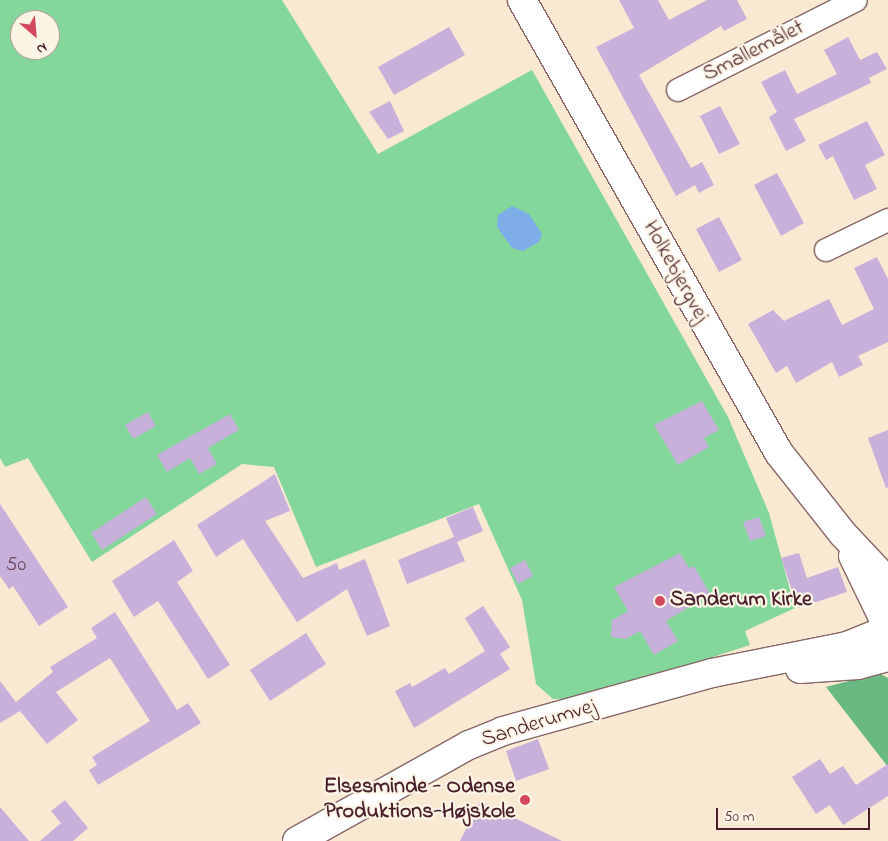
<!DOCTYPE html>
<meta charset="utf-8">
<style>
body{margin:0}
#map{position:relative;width:888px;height:841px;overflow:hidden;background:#f9e9d3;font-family:"Indie Flower",sans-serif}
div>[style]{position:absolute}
.green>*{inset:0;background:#83d79a}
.forest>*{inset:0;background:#6ab882}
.water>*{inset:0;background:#7eade8}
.building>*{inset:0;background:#c7b0da}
.roads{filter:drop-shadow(1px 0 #876666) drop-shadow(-1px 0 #876666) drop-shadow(0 1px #876666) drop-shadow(0 -1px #876666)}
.street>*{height:22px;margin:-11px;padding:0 11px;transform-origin:11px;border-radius:11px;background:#fff}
.secondary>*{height:28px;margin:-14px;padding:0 14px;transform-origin:14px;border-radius:14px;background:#fff}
.dots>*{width:14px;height:14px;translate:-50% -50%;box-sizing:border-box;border:2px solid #fcf5e5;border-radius:50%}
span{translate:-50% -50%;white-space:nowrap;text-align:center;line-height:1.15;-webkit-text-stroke:4.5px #fcf5e5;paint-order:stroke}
.number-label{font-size:20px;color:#694357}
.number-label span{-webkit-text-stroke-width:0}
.street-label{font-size:22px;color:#4a1f2b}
.poi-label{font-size:22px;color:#4a1f2b;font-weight:700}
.left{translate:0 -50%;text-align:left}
.right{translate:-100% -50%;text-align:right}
.north{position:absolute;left:10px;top:10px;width:50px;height:50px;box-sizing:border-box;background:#fcf5e5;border:1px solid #b59f9b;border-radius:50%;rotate:153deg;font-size:14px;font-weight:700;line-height:20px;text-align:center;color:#4a1f2b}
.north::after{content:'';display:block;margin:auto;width:18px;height:22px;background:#d1495b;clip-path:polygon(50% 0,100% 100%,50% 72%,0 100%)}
.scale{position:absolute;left:716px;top:808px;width:154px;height:22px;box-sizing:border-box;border:2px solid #4a1f2b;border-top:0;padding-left:6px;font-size:15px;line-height:18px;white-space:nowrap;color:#4a1f2b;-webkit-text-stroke:4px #fcf5e5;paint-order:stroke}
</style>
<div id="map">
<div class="green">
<i style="clip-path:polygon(evenodd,0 0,282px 0,378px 154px,532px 70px,728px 417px,769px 513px,795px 608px,745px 631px,750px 645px,584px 699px,553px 699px,536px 684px,522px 600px,479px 504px,316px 567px,274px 467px,242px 464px,92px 562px,28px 458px,5px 467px,0 458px,0 0,20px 20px,50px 20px,50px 50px,20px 50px,20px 20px)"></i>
</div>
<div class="forest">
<i style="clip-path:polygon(879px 673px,888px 678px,888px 767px,826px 687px)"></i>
</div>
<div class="water">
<i style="clip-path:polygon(512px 206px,529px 214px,542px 234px,539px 242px,523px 251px,512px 248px,497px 227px,498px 215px)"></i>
</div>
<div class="building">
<i style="clip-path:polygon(619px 0,658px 0,669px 20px,707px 0,737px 0,747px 19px,724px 31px,721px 26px,639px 75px,691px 168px,702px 162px,714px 185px,699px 193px,695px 185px,676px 196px,596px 47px,634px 28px)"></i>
<i style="clip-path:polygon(449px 27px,465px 55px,394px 95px,378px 67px)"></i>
<i style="clip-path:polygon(848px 37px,860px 60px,877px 52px,887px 69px,869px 78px,871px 83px,794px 119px,806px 141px,786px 151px,769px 117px,777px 112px,761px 82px,785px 70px,797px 94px,837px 74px,824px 50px)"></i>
<i style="clip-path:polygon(390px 101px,404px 131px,388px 139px,369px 112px)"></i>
<i style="clip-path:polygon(720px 106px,740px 144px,719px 154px,700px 116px)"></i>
<i style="clip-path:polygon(867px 121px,885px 155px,865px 165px,877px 189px,854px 200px,833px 156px,826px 160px,818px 145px)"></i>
<i style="clip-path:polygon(777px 173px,804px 223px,781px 236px,754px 185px)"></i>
<i style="clip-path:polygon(719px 217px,742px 260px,719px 272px,696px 229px)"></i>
<i style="clip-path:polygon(877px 257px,888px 279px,888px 342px,858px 356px,863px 365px,839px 377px,832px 362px,796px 383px,787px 366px,776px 373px,748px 324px,773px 310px,784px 321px,829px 299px,842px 325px,874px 309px,854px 268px)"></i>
<i style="clip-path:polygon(702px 401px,719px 430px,704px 438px,709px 447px,678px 465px,654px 425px)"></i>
<i style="clip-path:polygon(148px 412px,156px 426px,133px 439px,125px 425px)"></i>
<i style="clip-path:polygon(230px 414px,239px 430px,208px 448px,217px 464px,199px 474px,190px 458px,167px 472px,157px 455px)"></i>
<i style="clip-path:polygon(888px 430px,888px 487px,886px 488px,868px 438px)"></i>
<i style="clip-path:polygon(275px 474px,290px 511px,265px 521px,303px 578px,337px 563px,339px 570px,365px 559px,390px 626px,367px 636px,347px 589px,297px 622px,243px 539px,216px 557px,197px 525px)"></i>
<i style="clip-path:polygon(146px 497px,157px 514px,102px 550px,91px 533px)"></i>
<i style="clip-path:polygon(0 504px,68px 607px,39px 626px,13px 586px,9px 589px,0 576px)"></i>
<i style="clip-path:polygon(473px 507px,483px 531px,457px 542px,465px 561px,407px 584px,398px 560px,454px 537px,446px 518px)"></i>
<i style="clip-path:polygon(759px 517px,766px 536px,750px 541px,743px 522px)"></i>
<i style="clip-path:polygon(174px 540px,193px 571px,177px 582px,230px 665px,208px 679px,158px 601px,134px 617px,112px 581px)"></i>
<i style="clip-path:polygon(680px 553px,689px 568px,694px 566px,710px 594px,666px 621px,678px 641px,654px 655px,640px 631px,626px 639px,611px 637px,612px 620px,628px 611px,614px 587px)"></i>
<i style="clip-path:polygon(799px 553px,807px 578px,838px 567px,847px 592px,798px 608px,781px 558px)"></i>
<i style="clip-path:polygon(525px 560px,533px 576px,518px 584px,510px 568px)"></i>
<i style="clip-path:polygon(483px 606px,510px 647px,500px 654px,510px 669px,414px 728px,395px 691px,410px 683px,412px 687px,445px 668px,449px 674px,485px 651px,465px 618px)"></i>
<i style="clip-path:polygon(115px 612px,177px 710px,188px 703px,201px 723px,98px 785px,89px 770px,97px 765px,92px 757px,150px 721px,110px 658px,56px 692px,78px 720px,47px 744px,20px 711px,0 723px,0 681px,16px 702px,53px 672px,50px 667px,97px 638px,91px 628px)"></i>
<i style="clip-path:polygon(306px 633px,326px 664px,270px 701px,250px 670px)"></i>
<i style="clip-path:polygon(538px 739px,549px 769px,516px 781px,506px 751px)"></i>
<i style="clip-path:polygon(820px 759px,830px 774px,843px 766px,856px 785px,888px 764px,888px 796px,843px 825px,830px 805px,816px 814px,792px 777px)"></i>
<i style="clip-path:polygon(65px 800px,88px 828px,73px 841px,40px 841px,61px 823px,51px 811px)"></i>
<i style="clip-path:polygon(480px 801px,562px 841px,460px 841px)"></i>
<i style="clip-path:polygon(0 807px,29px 841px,0 841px)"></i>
</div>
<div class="roads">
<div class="street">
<i style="left:678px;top:90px;width:199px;rotate:-26.8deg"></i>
<i style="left:826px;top:250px;width:69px;rotate:-25.8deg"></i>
</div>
<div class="secondary">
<i style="left:522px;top:0;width:521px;rotate:60.43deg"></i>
<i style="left:779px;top:453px;width:103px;rotate:51.7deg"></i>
<i style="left:843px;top:534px;width:66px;rotate:46.8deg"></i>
<i style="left:853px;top:556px;width:76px;rotate:64.1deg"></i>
<i style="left:800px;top:669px;width:58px;rotate:-3.9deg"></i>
<i style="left:858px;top:665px;width:31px;rotate:-15deg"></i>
<i style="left:297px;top:841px;width:197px;rotate:-29.2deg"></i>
<i style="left:469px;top:745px;width:37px;rotate:-22deg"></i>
<i style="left:503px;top:731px;width:217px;rotate:-15.5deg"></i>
<i style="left:712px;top:673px;width:138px;rotate:-11.3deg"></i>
<i style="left:847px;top:646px;width:40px;rotate:-22deg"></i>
</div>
</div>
<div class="dots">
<i style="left:660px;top:601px;background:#d1495b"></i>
<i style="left:525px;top:800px;background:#d1495b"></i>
</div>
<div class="number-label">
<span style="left:16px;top:565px">50</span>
</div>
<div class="street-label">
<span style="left:754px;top:52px;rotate:-27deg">Smallemålet</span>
<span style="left:675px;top:272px;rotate:61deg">Holkebjergvej</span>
<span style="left:539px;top:724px;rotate:-17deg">Sanderumvej</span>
</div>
<div class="poi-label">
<span class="left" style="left:670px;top:601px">Sanderum Kirke</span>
<span class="right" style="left:515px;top:800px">Elsesminde - Odense<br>Produktions-Højskole</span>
</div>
<div class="north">N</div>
<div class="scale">50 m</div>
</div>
